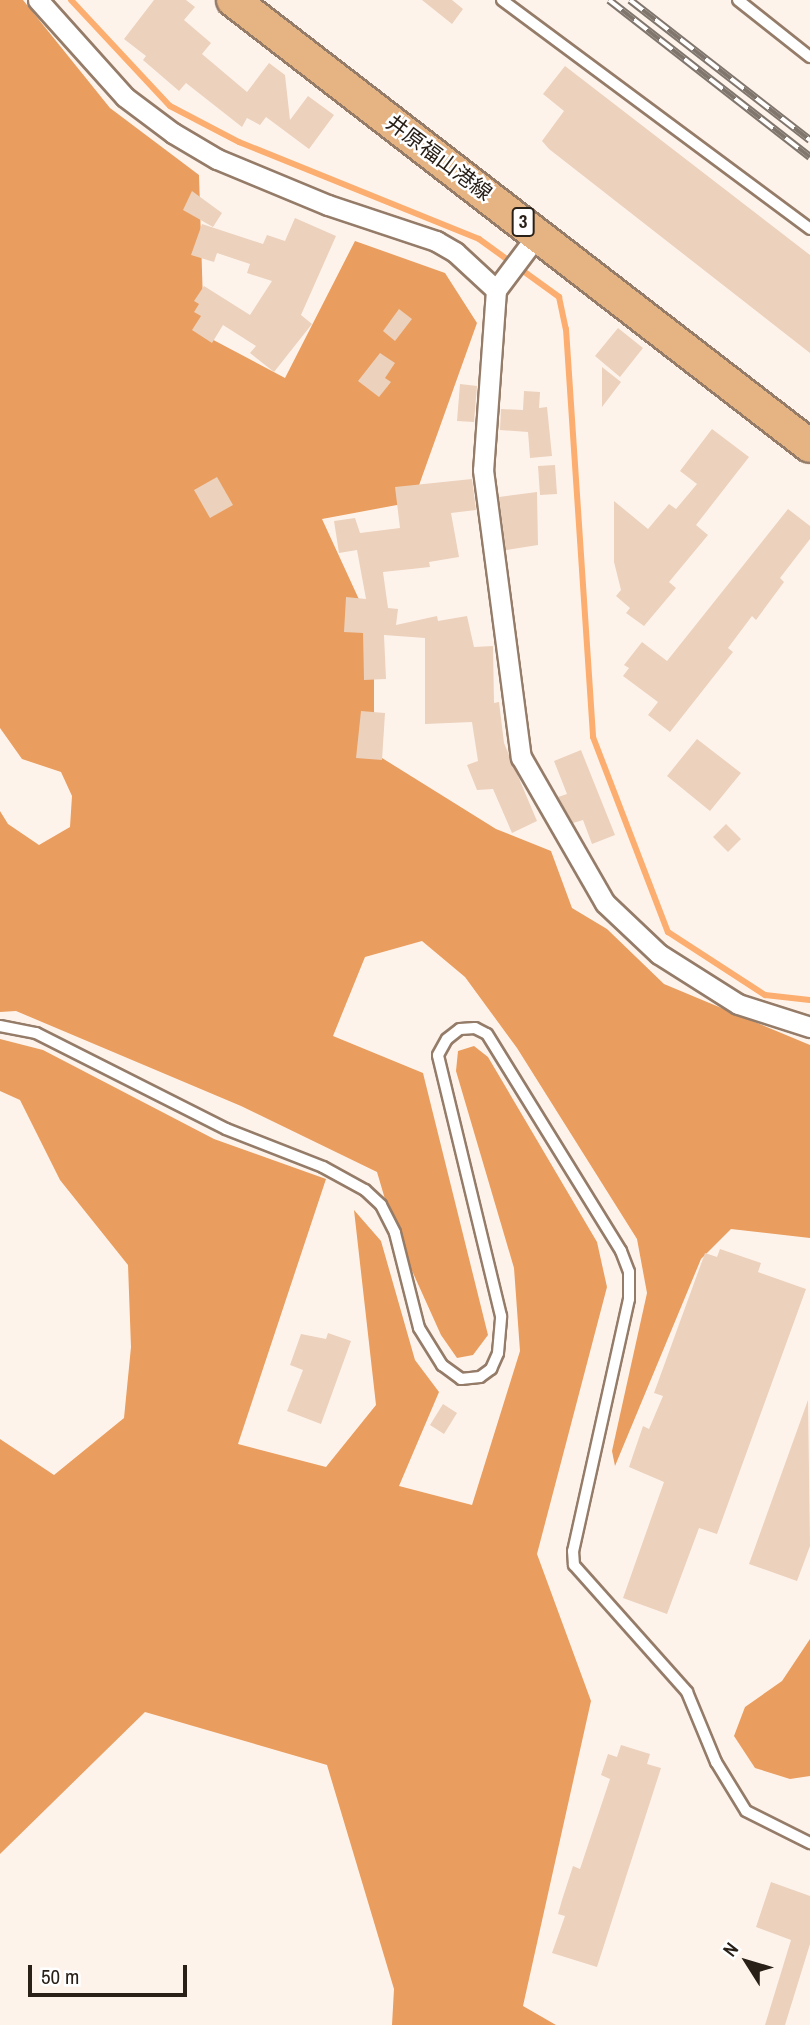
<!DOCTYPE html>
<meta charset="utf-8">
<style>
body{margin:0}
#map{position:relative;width:810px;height:2025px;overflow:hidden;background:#fef3eb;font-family:"Archivo Narrow","Noto Sans JP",sans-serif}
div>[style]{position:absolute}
.forest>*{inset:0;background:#e99d5e}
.stream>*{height:6px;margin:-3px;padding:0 3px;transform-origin:3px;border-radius:3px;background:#fbae6f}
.building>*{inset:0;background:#ecd1bc}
.roads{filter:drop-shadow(2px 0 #957c69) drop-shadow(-2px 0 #957c69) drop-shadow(0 2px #957c69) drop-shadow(0 -2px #957c69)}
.service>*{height:10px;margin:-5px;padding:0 5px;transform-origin:5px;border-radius:5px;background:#fff}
.minor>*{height:19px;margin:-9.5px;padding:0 9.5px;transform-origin:9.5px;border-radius:9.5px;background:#fff}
.primary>*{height:32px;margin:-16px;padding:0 16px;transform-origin:16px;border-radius:16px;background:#e6b382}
.rail>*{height:8px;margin-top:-4px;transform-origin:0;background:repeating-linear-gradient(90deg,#fff 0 16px,#80766e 0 32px);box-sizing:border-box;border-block:2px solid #80766e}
span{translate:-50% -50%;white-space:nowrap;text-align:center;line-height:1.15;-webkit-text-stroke:5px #fff;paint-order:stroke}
.shield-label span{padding:2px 5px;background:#fff;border:2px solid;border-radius:5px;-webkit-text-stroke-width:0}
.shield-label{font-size:19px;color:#292018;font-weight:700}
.street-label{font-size:21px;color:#292018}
.north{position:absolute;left:712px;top:1927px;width:70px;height:70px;-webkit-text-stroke:5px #fff;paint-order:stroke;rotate:307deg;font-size:19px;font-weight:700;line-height:28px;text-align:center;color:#292018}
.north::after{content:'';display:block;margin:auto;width:24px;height:32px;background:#292018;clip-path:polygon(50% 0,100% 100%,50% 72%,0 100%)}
.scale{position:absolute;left:28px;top:1965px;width:159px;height:32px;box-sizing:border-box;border:4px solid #292018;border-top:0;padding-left:9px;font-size:21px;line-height:24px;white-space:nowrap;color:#292018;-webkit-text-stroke:5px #fff;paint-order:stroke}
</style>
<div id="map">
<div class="forest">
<i style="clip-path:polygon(0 0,23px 0,110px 108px,199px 175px,204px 335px,285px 378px,355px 241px,445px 273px,477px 323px,413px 502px,322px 519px,374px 632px,374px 753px,496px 829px,551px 851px,572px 908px,607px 929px,664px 984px,810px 1045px,810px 1238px,731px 1229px,701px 1259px,615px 1466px,612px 1451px,647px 1293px,637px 1239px,517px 1048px,465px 977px,422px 941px,365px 957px,333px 1036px,423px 1073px,488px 1335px,473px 1355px,457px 1358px,441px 1335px,395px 1233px,377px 1172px,241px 1106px,16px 1011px,0 1012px,0 811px,8px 824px,39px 845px,70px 827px,72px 796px,61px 772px,22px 759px,0 728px)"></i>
<i style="clip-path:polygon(0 1039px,43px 1050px,214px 1139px,326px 1179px,238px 1444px,326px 1467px,376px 1405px,354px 1210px,381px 1241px,415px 1360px,439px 1392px,399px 1486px,472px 1505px,520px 1351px,514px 1268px,456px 1071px,458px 1051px,474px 1046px,488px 1057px,597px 1242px,607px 1287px,537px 1554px,591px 1701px,523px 2006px,556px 2025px,392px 2025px,394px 1989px,327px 1765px,145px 1712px,0 1854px,0 1439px,54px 1475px,124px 1418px,131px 1347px,128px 1265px,60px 1180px,20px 1100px,0 1091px)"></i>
<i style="clip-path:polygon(810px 1639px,810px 1776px,790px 1779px,755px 1768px,734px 1736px,745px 1707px,782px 1681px)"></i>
</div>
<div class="stream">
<i style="left:71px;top:0;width:145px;rotate:47deg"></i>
<i style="left:170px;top:106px;width:78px;rotate:27.6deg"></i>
<i style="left:239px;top:142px;width:259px;rotate:22deg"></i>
<i style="left:479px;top:239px;width:99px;rotate:35.9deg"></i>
<i style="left:559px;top:297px;width:33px;rotate:78deg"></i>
<i style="left:566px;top:329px;width:409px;rotate:86.2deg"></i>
<i style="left:593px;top:737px;width:209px;rotate:69deg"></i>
<i style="left:668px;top:932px;width:116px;rotate:33deg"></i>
<i style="left:765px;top:995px;width:45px;rotate:6.3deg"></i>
</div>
<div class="building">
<i style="clip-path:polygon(154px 0,186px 0,195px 7px,184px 20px,211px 43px,202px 54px,247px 92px,269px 63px,285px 75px,290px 120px,308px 96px,334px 115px,309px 149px,266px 117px,260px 125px,247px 118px,242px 127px,186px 83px,179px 91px,143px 60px,146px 56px,124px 39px)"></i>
<i style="clip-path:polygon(422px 0,452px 0,463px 9px,452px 24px)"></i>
<i style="clip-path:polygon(565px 66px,810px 255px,810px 353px,549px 149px,542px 141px,564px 111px,543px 94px)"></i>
<i style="clip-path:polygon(192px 191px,222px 213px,213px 227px,183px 210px)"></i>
<i style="clip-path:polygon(295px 218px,336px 236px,301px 315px,312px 324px,274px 372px,250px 353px,256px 346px,223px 325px,212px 343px,192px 330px,201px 316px,194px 312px,199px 304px,194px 301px,204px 286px,250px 315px,272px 281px,247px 273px,250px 264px,217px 253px,214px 262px,191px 255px,202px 224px,263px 244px,267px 235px,285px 241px)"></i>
<i style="clip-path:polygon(399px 309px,412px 319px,395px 341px,383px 331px)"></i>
<i style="clip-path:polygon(618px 328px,643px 348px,620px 377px,595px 356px)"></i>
<i style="clip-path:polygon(380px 353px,395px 363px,385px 378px,391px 382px,379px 397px,358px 381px)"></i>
<i style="clip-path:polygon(602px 367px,621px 382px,602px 407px)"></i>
<i style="clip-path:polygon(460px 384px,477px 386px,474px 422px,457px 421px)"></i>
<i style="clip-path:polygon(524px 391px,540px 392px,539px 408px,547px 407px,552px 456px,530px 458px,528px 432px,500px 430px,501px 409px,523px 410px)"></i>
<i style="clip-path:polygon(712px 429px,749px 457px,696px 525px,708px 535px,669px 582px,676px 588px,644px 626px,626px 613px,630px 608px,616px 596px,621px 590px,614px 562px,614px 501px,648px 529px,669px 504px,676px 509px,697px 484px,680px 471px)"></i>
<i style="clip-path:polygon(555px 465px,557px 494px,540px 495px,538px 466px)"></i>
<i style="clip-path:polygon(217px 477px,233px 505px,210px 518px,194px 490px)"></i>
<i style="clip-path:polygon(472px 479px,476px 510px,451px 513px,459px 557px,429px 562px,430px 567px,383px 572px,388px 608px,398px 609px,396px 625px,437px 616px,438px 621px,467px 616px,474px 647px,493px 646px,494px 703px,499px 702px,504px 743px,537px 821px,512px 833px,493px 789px,477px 790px,467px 765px,478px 761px,472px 722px,425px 724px,425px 638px,384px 635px,386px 679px,364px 680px,363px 633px,344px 632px,346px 597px,366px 599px,357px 550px,339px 553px,334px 521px,355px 518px,360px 533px,400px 528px,395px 487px)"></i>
<i style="clip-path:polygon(537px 492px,538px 545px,506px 550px,499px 497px)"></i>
<i style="clip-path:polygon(788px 509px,810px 526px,810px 539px,780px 578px,784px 582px,756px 620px,752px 616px,728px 648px,733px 652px,670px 732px,648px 715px,658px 702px,623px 676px,629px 668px,624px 665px,642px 642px,667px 661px)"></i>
<i style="clip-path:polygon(361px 711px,385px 713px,382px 760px,356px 758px)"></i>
<i style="clip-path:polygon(697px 739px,741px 773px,710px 811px,667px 776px)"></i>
<i style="clip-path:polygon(581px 750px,615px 835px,592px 844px,583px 820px,573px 823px,558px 797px,567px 794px,554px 761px)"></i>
<i style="clip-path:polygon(726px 824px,741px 839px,728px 852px,713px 837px)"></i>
<i style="clip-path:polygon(720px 1249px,761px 1263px,758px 1272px,806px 1289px,717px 1534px,699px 1528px,667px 1614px,623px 1598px,664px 1482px,629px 1467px,643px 1426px,649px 1429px,663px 1396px,654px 1393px,705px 1253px,717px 1257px)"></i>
<i style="clip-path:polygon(328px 1333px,351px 1341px,321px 1424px,287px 1411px,303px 1370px,290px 1365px,301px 1334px,326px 1339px)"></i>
<i style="clip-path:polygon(808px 1400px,810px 1546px,797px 1581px,749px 1564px)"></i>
<i style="clip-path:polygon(443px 1404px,457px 1413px,444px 1434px,430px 1425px)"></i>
<i style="clip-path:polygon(621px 1745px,650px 1754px,647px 1764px,661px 1768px,597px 1967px,552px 1953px,565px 1916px,558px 1914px,562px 1900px,573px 1866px,580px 1869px,610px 1779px,601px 1775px,608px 1754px,617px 1757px)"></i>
<i style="clip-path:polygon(771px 1882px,810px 1896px,810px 1944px,785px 2025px,765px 2025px,791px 1940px,756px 1927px)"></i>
</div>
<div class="roads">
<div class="service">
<i style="left:502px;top:0;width:384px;rotate:36.6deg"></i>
<i style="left:738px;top:0;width:92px;rotate:38.4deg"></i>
<i style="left:0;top:1026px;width:37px;rotate:11deg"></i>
<i style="left:36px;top:1033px;width:213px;rotate:26.8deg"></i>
<i style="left:226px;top:1129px;width:104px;rotate:21.4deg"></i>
<i style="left:323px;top:1167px;width:48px;rotate:28.7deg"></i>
<i style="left:365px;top:1190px;width:22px;rotate:43deg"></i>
<i style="left:381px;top:1205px;width:31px;rotate:63deg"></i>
<i style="left:395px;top:1233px;width:98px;rotate:75.8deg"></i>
<i style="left:419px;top:1328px;width:44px;rotate:58.1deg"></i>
<i style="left:442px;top:1365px;width:24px;rotate:36deg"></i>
<i style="left:461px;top:1379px;width:19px;rotate:-6deg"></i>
<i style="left:480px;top:1377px;width:14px;rotate:-36deg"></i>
<i style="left:491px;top:1369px;width:17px;rotate:-66deg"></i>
<i style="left:498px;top:1353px;width:37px;rotate:-85deg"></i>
<i style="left:501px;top:1316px;width:268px;rotate:-103.6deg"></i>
<i style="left:438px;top:1055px;width:18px;rotate:-61deg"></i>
<i style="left:447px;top:1039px;width:16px;rotate:-38deg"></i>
<i style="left:460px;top:1029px;width:15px;rotate:-4deg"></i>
<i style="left:475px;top:1028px;width:13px;rotate:27deg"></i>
<i style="left:487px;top:1034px;width:255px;rotate:58.3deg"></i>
<i style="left:621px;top:1251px;width:22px;rotate:69deg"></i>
<i style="left:629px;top:1272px;width:27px;rotate:90deg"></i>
<i style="left:629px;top:1299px;width:258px;rotate:102.5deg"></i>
<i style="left:573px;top:1551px;width:14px;rotate:86deg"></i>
<i style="left:574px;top:1565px;width:170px;rotate:48.3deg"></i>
<i style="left:687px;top:1692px;width:76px;rotate:67.5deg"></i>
<i style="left:716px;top:1762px;width:57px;rotate:58.5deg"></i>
<i style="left:746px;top:1811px;width:72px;rotate:26.6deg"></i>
</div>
<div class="minor">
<i style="left:38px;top:0;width:130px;rotate:48.1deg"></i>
<i style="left:125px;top:97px;width:60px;rotate:36.9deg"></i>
<i style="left:173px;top:133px;width:51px;rotate:30.6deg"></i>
<i style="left:217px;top:159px;width:120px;rotate:22.5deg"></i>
<i style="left:328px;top:205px;width:114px;rotate:18.4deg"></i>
<i style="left:436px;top:241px;width:22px;rotate:30deg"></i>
<i style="left:455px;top:252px;width:56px;rotate:42.8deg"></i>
<i style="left:538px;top:234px;width:70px;rotate:126.9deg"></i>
<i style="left:496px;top:290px;width:180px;rotate:94.1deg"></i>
<i style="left:483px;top:470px;width:290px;rotate:82.5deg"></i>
<i style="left:521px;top:757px;width:168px;rotate:60.1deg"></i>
<i style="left:605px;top:903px;width:74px;rotate:43.4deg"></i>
<i style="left:659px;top:954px;width:93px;rotate:32.3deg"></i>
<i style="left:738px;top:1004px;width:76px;rotate:17.7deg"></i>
</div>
<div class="primary">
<i style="left:233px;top:0;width:729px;rotate:37.7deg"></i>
</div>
</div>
<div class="rail">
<i style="left:609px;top:0;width:255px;rotate:38deg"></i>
<i style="left:630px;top:0;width:228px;rotate:37.9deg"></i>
</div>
<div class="shield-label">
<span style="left:523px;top:222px">3</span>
</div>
<div class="street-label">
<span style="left:439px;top:158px;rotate:37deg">井原福山港線</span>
</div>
<div class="north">N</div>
<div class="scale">50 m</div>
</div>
